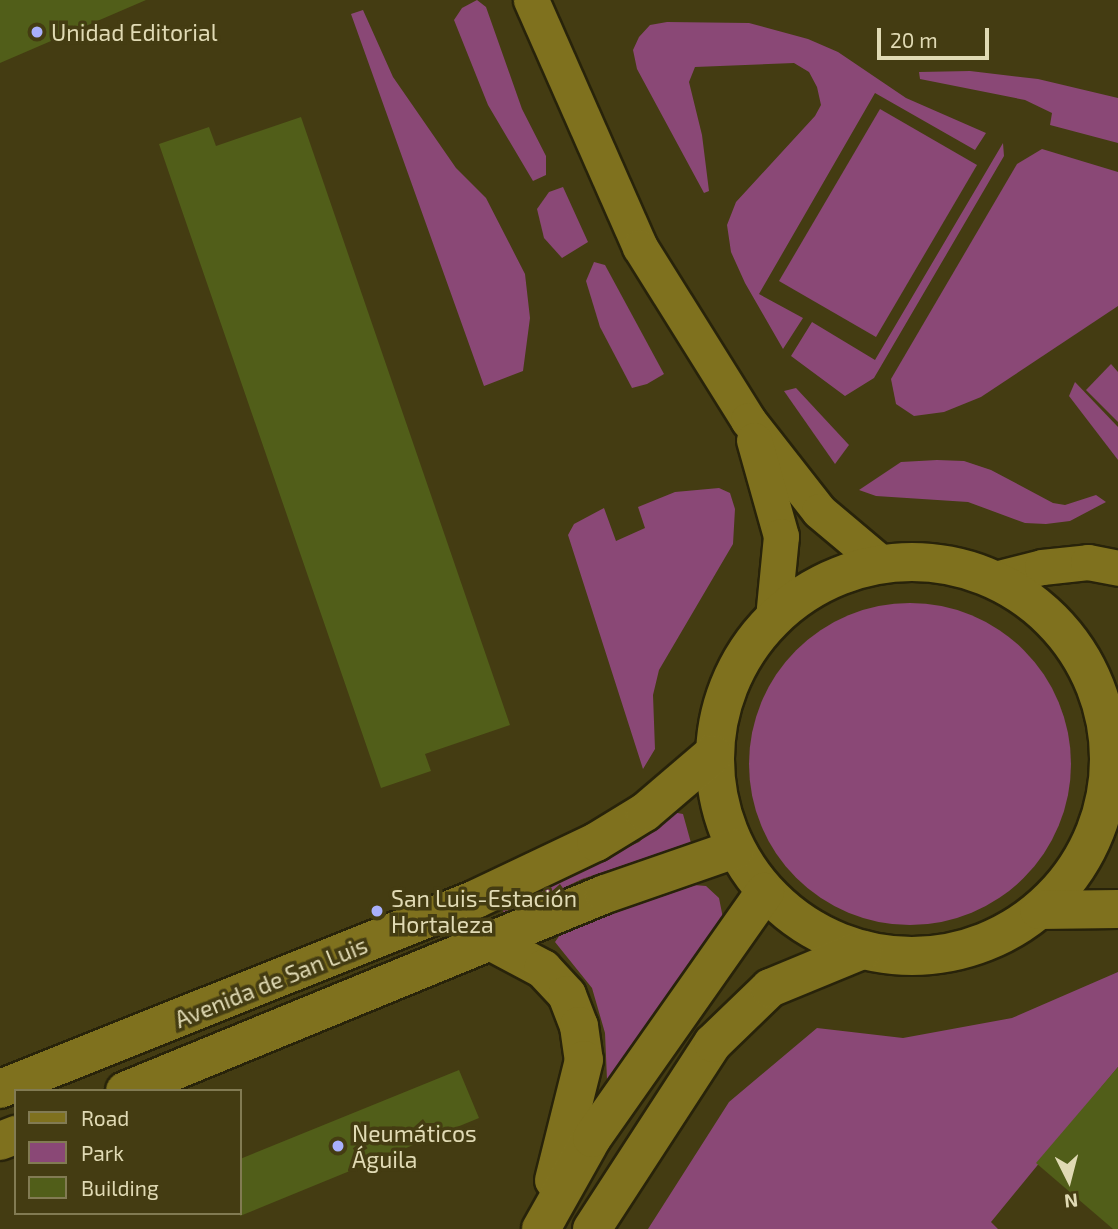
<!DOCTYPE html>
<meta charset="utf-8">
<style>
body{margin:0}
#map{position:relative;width:1118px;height:1229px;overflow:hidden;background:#443c12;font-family:"Exo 2",sans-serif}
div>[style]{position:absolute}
.green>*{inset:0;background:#8a4876}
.round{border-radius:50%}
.building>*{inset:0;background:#515e19}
.roads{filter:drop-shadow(2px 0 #28230a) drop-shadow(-2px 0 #28230a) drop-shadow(0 2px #28230a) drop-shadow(0 -2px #28230a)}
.minor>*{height:35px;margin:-17.5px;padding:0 17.5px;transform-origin:17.5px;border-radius:17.5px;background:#7f711e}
.tertiary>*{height:38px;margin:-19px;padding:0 19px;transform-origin:19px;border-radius:19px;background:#7f711e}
.tertiary>.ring{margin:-19px;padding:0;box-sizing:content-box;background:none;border:38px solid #7f711e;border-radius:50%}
.dots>*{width:19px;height:19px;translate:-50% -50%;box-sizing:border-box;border:4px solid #443c12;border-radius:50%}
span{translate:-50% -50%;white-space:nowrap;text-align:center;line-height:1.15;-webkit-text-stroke:7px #443c12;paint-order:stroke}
.poi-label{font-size:23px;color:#e0dab4}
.left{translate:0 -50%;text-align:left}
.street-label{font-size:23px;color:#e0dab4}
.legend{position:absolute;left:14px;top:1089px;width:228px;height:126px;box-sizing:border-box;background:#443c12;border:2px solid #827b53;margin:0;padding:9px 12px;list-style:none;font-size:21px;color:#e0dab4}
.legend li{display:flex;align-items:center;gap:14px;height:35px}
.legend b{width:35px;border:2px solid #827b53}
.north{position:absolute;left:1034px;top:1145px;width:70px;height:70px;-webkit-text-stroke:5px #443c12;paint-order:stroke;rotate:174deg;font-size:19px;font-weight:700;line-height:28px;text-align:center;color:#e0dab4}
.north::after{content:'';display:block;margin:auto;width:24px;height:32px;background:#e0dab4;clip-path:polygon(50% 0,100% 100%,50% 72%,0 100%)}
.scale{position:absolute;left:877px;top:28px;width:112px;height:32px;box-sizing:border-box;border:4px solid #e0dab4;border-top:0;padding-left:9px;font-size:21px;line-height:24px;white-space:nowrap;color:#e0dab4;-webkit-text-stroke:5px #443c12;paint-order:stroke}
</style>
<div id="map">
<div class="green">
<i style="clip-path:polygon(477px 0,486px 7px,522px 109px,546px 156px,546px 175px,533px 181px,488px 105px,454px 20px,462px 8px)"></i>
<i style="clip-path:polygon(363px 10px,393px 77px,456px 168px,486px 198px,525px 274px,530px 318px,523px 371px,484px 386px,351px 14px)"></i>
<i style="clip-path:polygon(667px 22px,749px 23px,808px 39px,838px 52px,906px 98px,986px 133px,975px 150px,875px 93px,759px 294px,803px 318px,783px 349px,745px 283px,731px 252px,727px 225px,736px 202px,815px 116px,821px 105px,817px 87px,809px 72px,794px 63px,695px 67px,689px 82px,702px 135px,709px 191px,704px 193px,637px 69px,633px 50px,639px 37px,650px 25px)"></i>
<i style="clip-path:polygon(970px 71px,1038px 79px,1118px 98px,1118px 143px,1050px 125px,1052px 113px,1025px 100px,920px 79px,919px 72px)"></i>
<i style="clip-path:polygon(880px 109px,977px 165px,876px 337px,779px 281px)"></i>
<i style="clip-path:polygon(1003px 143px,1004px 156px,874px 378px,845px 396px,791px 356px,812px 322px,875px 360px)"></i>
<i style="clip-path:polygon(1042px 149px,1118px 172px,1118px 306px,981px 397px,944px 412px,914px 416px,896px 404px,891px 379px,1017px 164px)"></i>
<i style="clip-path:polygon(563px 187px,588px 242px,562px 258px,544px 238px,537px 209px,549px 192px)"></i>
<i style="clip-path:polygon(594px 262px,605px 265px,664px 374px,647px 384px,632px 388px,600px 327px,586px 281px)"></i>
<i style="clip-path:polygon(1111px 364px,1118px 372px,1118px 422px,1086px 390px)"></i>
<i style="clip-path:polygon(1075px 382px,1118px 427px,1118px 460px,1069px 396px)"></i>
<i style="clip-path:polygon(796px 388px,849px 445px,835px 464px,784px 391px)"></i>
<i style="clip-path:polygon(937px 460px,964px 461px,991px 470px,1053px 503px,1065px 505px,1096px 495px,1106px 502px,1070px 521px,1046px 524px,1025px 523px,968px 502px,876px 496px,859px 490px,901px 462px)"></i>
<i style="clip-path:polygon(719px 488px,730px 493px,735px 509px,733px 544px,659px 670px,653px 695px,655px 749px,643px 769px,568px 535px,574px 524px,604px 508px,616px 541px,645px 528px,638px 507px,675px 492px)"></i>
<i class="round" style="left:749px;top:603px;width:322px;height:322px"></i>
<i style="clip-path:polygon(672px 812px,683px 814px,691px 843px,582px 879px,540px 899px,509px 921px,500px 906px,639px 842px)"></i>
<i style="clip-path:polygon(694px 885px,706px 886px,719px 898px,723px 918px,712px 940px,607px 1080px,605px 1033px,592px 988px,555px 942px,562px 932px,610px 912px)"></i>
<i style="clip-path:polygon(1118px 972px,1118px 1067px,991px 1222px,998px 1229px,648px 1229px,729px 1102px,817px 1028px,903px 1038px,1012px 1018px)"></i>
</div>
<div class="building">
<i style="clip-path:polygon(0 0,146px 0,0 63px)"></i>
<i style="clip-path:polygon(301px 117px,510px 725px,425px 754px,431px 771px,381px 788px,159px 144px,209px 127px,216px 146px)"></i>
<i style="clip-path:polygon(1118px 1067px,1118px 1229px,1113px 1229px,1036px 1163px)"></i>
<i style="clip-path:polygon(459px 1070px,479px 1118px,240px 1216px,240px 1159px)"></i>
</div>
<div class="roads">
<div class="minor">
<i style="left:531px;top:0;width:270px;rotate:66.2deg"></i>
<i style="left:640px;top:247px;width:204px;rotate:58deg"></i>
<i style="left:748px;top:420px;width:115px;rotate:52deg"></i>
<i style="left:819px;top:511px;width:81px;rotate:40deg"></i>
<i style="left:754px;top:440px;width:100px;rotate:74.3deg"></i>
<i style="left:781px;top:536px;width:81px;rotate:95.6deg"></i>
<i style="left:995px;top:579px;width:49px;rotate:-14.3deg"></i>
<i style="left:1042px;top:567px;width:46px;rotate:-6.2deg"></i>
<i style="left:1088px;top:562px;width:31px;rotate:11deg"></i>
</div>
<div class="tertiary">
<i class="ring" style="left:715px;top:562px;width:356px;height:356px"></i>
<i style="left:1039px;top:910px;width:79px;rotate:-0.7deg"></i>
<i style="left:492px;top:942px;width:58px;rotate:27.9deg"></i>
<i style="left:543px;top:969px;width:35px;rotate:47deg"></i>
<i style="left:567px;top:995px;width:33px;rotate:69deg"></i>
<i style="left:579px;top:1026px;width:34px;rotate:82deg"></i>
<i style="left:584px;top:1060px;width:124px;rotate:104deg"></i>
<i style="left:0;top:1089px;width:513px;rotate:-21.76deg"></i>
<i style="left:476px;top:899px;width:133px;rotate:-25.4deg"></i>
<i style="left:596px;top:842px;width:57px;rotate:-31.5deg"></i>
<i style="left:645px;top:812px;width:89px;rotate:-40.5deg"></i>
<i style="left:125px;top:1091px;width:519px;rotate:-22.31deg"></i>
<i style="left:605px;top:894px;width:138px;rotate:-19.1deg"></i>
<i style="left:0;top:1141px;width:17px;rotate:-21deg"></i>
<i style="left:541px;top:1229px;width:104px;rotate:-60.7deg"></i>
<i style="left:592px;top:1138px;width:301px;rotate:-54.9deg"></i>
<i style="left:592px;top:1229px;width:222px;rotate:-57deg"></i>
<i style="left:713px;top:1043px;width:79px;rotate:-44deg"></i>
<i style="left:770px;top:988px;width:100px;rotate:-22.4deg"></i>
</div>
</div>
<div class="dots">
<i style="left:37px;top:32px;background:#a9b0fc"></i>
<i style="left:377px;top:911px;background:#a9b0fc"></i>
<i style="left:338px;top:1146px;background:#a9b0fc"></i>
</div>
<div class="poi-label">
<span class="left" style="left:51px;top:32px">Unidad Editorial</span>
<span class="left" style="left:391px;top:911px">San Luis-Estación<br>Hortaleza</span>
<span class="left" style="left:352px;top:1146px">Neumáticos<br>Águila</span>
</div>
<div class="street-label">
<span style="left:271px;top:982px;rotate:-22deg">Avenida de San Luis</span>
</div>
<ul class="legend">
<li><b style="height:9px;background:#7f711e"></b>Road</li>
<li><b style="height:19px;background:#8a4876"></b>Park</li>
<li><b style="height:19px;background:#515e19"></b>Building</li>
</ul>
<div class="north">N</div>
<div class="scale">20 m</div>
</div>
